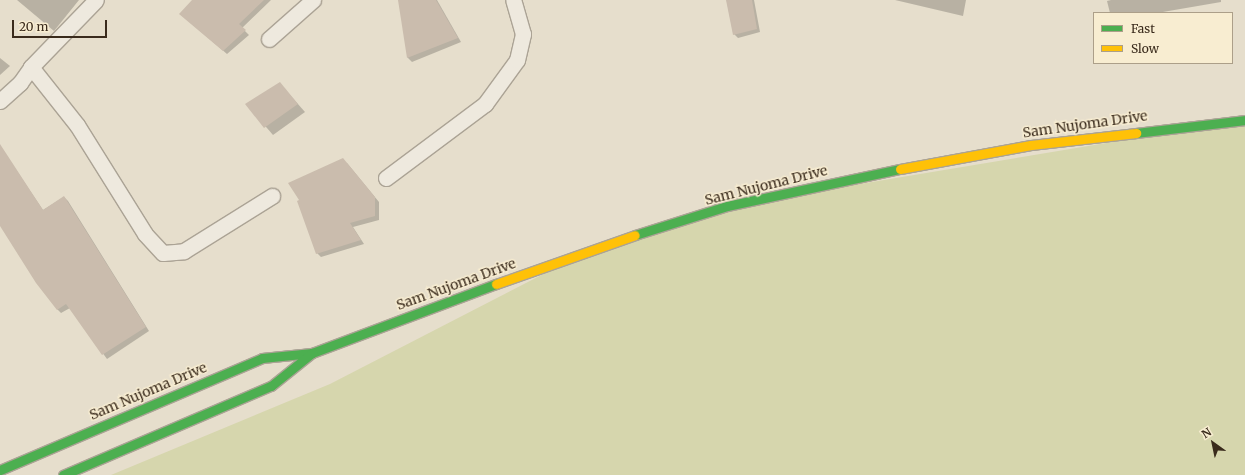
<!DOCTYPE html>
<style>
body{margin:0}
#map{position:relative;width:1245px;height:475px;overflow:hidden;background:#e6decc;font-family:Merriweather,serif}
div>[style]{position:absolute}
.green>*{inset:0;background:#d6d6ad}
.shadow>*{inset:0;background:#0003}
.building>*{inset:0;background:#cabcad}
.roads{filter:drop-shadow(1px 0 #aba395) drop-shadow(-1px 0 #aba395) drop-shadow(0 1px #aba395) drop-shadow(0 -1px #aba395)}
.lane>*{height:15px;margin:-7.5px;padding:0 7.5px;transform-origin:7.5px;border-radius:7.5px;background:#eee9de}
.fast>*{height:9px;margin:-4.5px;padding:0 4.5px;transform-origin:4.5px;border-radius:4.5px;background:#4caf50}
.slow>*{height:9px;margin:-4.5px;padding:0 4.5px;transform-origin:4.5px;border-radius:4.5px;background:#ffc107}
span{translate:-50% -50%;white-space:nowrap;text-align:center;line-height:1.15;-webkit-text-stroke:3px #f8edd1;paint-order:stroke}
.street-label{font-size:14px;color:#3a2b1c}
.legend{position:absolute;left:1093px;top:12px;width:140px;height:52px;box-sizing:border-box;background:#f8edd1;border:1px solid #ac9f89;margin:0;padding:5px 7px;list-style:none;font-size:12px;color:#3a2b1c}
.legend li{display:flex;align-items:center;gap:8px;height:20px}
.legend b{width:20px;border:1px solid #ac9f89}
.north{position:absolute;left:1193px;top:423px;width:40px;height:40px;-webkit-text-stroke:3px #f8edd1;paint-order:stroke;rotate:327deg;font-size:11px;font-weight:700;line-height:16px;text-align:center;color:#3a2b1c}
.north::after{content:'';display:block;margin:auto;width:14px;height:18px;background:#3a2b1c;clip-path:polygon(50% 0,100% 100%,50% 72%,0 100%)}
.scale{position:absolute;left:12px;top:20px;width:95px;height:18px;box-sizing:border-box;border:2px solid #3a2b1c;border-top:0;padding-left:5px;font-size:12px;line-height:14px;white-space:nowrap;color:#3a2b1c;-webkit-text-stroke:3px #f8edd1;paint-order:stroke}
</style>
<div id="map">
<div class="green">
<i style="clip-path:polygon(1245px 120px,1245px 475px,111px 475px,330px 384px,594px 248px,727px 206px)"></i>
</div>
<div class="shadow">
<i style="clip-path:polygon(17px 0,79px 0,54px 31px)"></i>
<i style="clip-path:polygon(193px 0,271px 0,242px 28px,249px 35px,227px 54px,184px 17px)"></i>
<i style="clip-path:polygon(399px 0,437px 0,461px 42px,412px 62px,408px 58px)"></i>
<i style="clip-path:polygon(728px 0,754px 0,760px 32px,738px 38px,734px 34px)"></i>
<i style="clip-path:polygon(895px 0,966px 0,963px 16px)"></i>
<i style="clip-path:polygon(1111px 0,1221px 0,1221px 2px,1157px 13px,1110px 13px,1107px 1px)"></i>
<i style="clip-path:polygon(0 58px,10px 66px,0 75px)"></i>
<i style="clip-path:polygon(282px 86px,305px 112px,273px 135px,247px 105px)"></i>
<i style="clip-path:polygon(6px 155px,43px 210px,64px 197px,68px 201px,149px 331px,107px 359px,70px 308px,61px 313px,57px 309px,0 213px,0 160px)"></i>
<i style="clip-path:polygon(347px 163px,379px 202px,379px 220px,353px 227px,364px 244px,321px 257px,317px 253px)"></i>
</div>
<div class="building">
<i style="clip-path:polygon(192px 0,264px 0,239px 24px,246px 30px,223px 51px,179px 14px)"></i>
<i style="clip-path:polygon(398px 0,436px 0,458px 38px,407px 58px)"></i>
<i style="clip-path:polygon(726px 0,752px 0,757px 29px,733px 35px)"></i>
<i style="clip-path:polygon(280px 82px,298px 104px,264px 128px,245px 104px)"></i>
<i style="clip-path:polygon(0 144px,43px 210px,64px 196px,146px 327px,102px 355px,66px 304px,57px 310px,36px 283px,0 226px)"></i>
<i style="clip-path:polygon(343px 158px,375px 197px,375px 216px,350px 223px,361px 240px,316px 254px,297px 201px,299px 200px,288px 183px)"></i>
</div>
<div class="roads">
<div class="lane">
<i style="left:269px;top:39px;width:59px;rotate:-41.6deg"></i>
<i style="left:31px;top:67px;width:74px;rotate:51.6deg"></i>
<i style="left:77px;top:125px;width:128px;rotate:58deg"></i>
<i style="left:145px;top:234px;width:26px;rotate:47deg"></i>
<i style="left:163px;top:253px;width:21px;rotate:-5deg"></i>
<i style="left:184px;top:251px;width:104px;rotate:-32deg"></i>
<i style="left:0;top:101px;width:27px;rotate:-42deg"></i>
<i style="left:20px;top:83px;width:19px;rotate:-55deg"></i>
<i style="left:31px;top:67px;width:93px;rotate:-45.9deg"></i>
<i style="left:386px;top:178px;width:124px;rotate:-36.8deg"></i>
<i style="left:485px;top:104px;width:54px;rotate:-54deg"></i>
<i style="left:517px;top:60px;width:27px;rotate:-77deg"></i>
<i style="left:523px;top:34px;width:35px;rotate:-106deg"></i>
</div>
<div class="fast">
<i style="left:1136px;top:133px;width:110px;rotate:-6.8deg"></i>
<i style="left:635px;top:235px;width:96px;rotate:-17.5deg"></i>
<i style="left:727px;top:206px;width:177px;rotate:-12.1deg"></i>
<i style="left:0;top:470px;width:285px;rotate:-23.1deg"></i>
<i style="left:262px;top:358px;width:50px;rotate:-5.7deg"></i>
<i style="left:312px;top:353px;width:197px;rotate:-20.6deg"></i>
<i style="left:63px;top:475px;width:226px;rotate:-23.2deg"></i>
<i style="left:271px;top:386px;width:53px;rotate:-38.8deg"></i>
</div>
<div class="slow">
<i style="left:900px;top:169px;width:133px;rotate:-10.4deg"></i>
<i style="left:1031px;top:145px;width:106px;rotate:-6.5deg"></i>
<i style="left:496px;top:284px;width:147px;rotate:-19.4deg"></i>
</div>
</div>
<div class="street-label">
<span style="left:1085px;top:124px;rotate:-8deg">Sam Nujoma Drive</span>
<span style="left:766px;top:185px;rotate:-14deg">Sam Nujoma Drive</span>
<span style="left:456px;top:284px;rotate:-20deg">Sam Nujoma Drive</span>
<span style="left:148px;top:391px;rotate:-23deg">Sam Nujoma Drive</span>
</div>
<ul class="legend">
<li><b style="height:5px;background:#4caf50"></b>Fast</li>
<li><b style="height:5px;background:#ffc107"></b>Slow</li>
</ul>
<div class="north">N</div>
<div class="scale">20 m</div>
</div>
